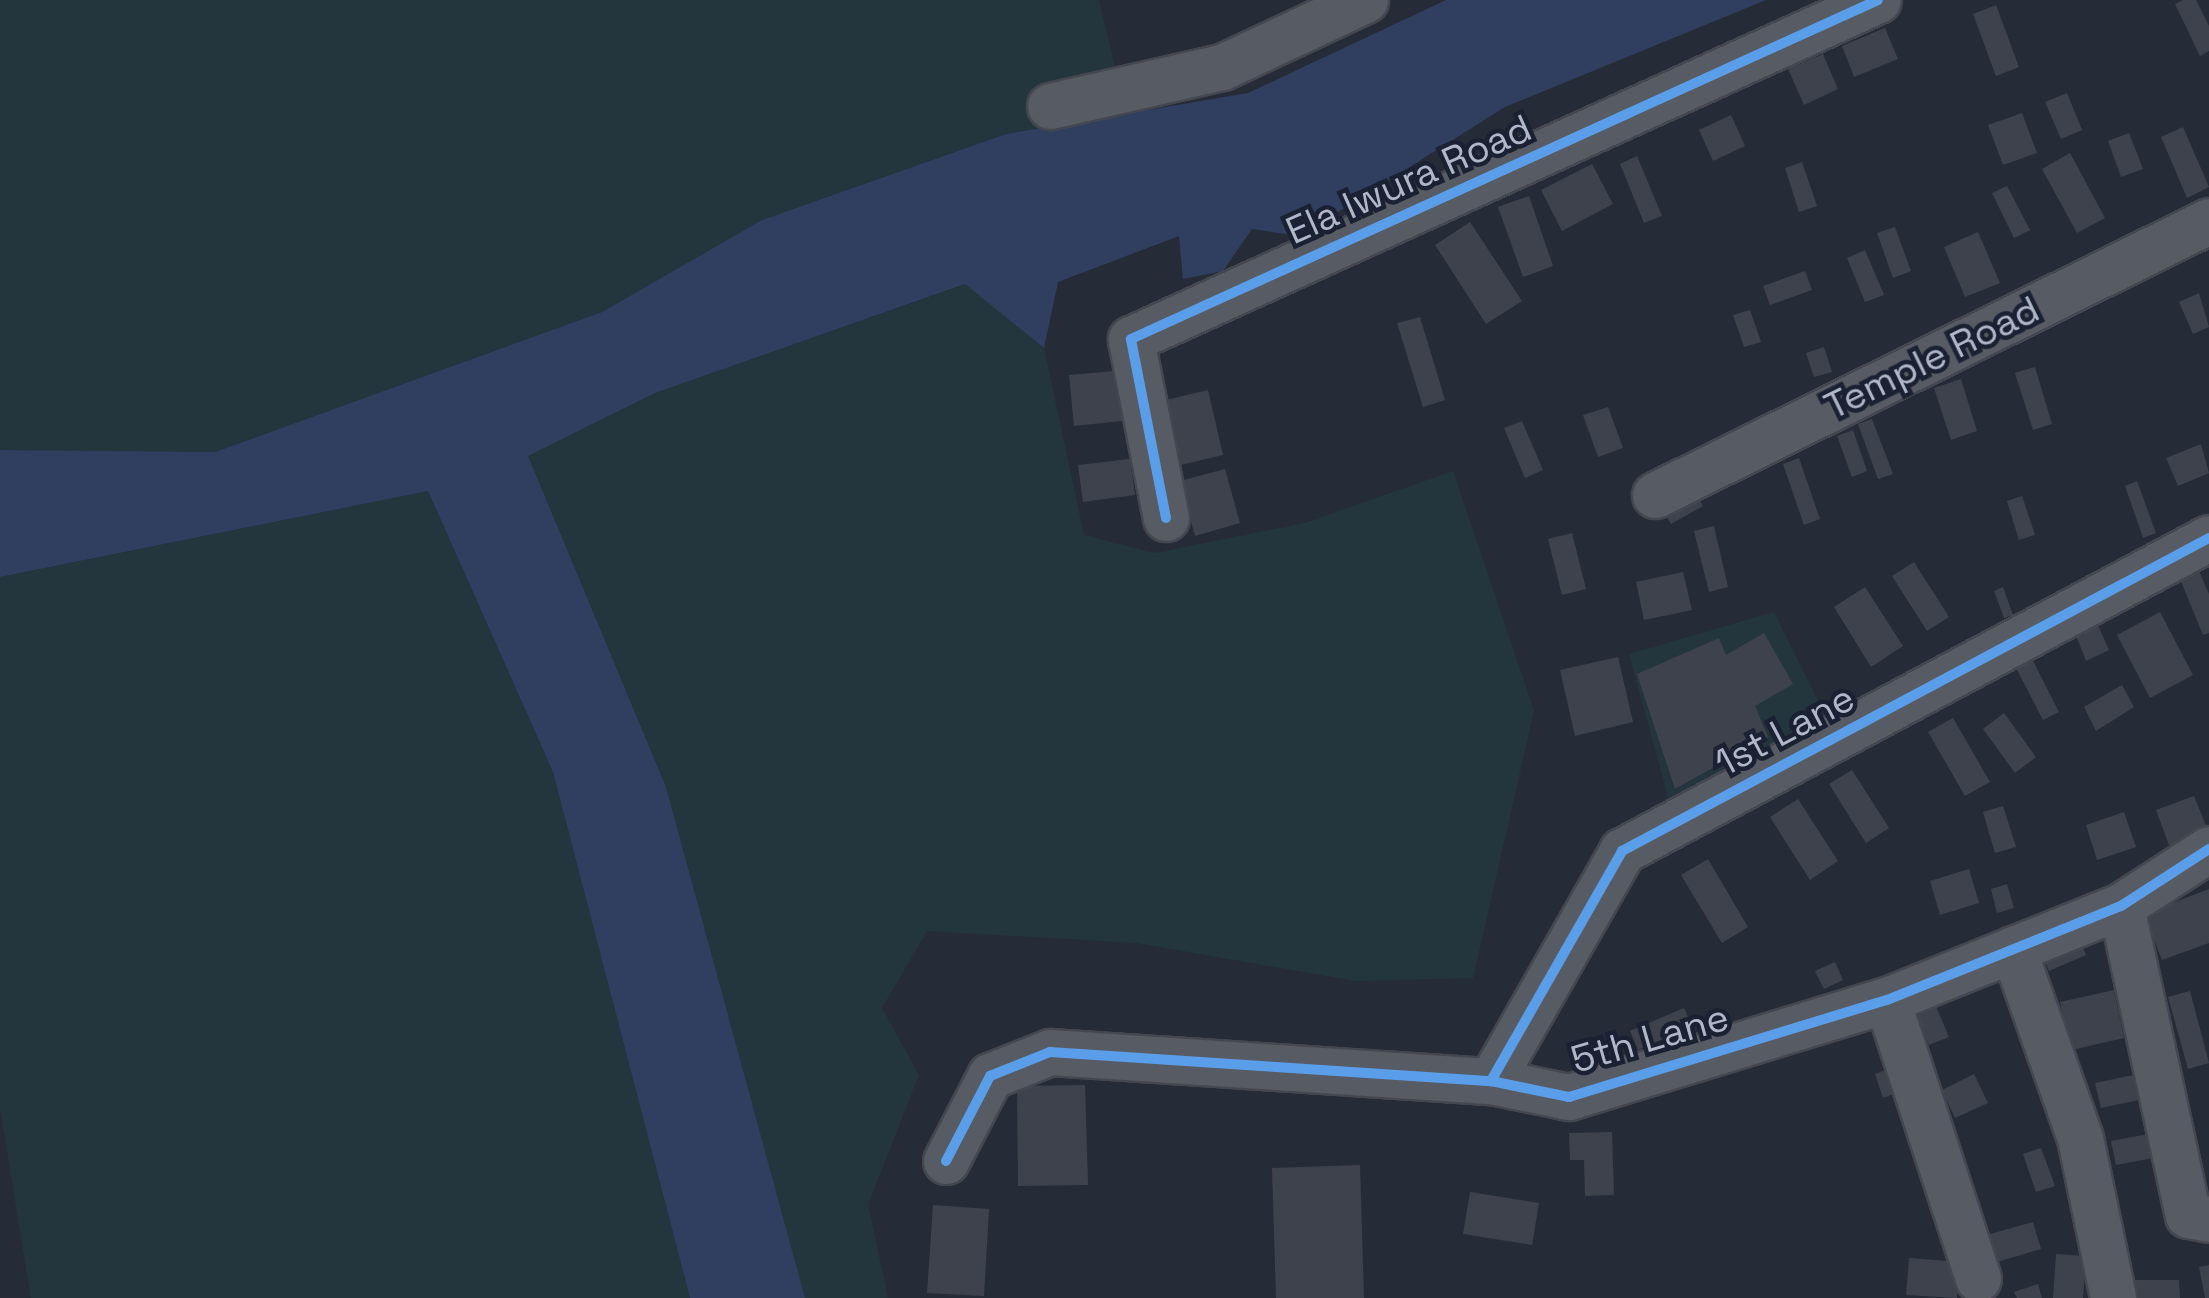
<!DOCTYPE html>
<style>
body{margin:0}
#map{position:relative;width:2209px;height:1298px;overflow:hidden;background:#262c37;font-family:"Space Grotesk",sans-serif}
div>[style]{position:absolute}
.green>*{inset:0;background:#23363d}
.water>*{inset:0;background:#303e5f}
.building>*{inset:0;background:#3e424d}
.roads{filter:drop-shadow(2px 0 #444750) drop-shadow(-2px 0 #444750) drop-shadow(0 2px #444750) drop-shadow(0 -2px #444750)}
.minor>*{height:45px;margin:-22.5px;padding:0 22.5px;transform-origin:22.5px;border-radius:22.5px;background:#575b64}
.cycleway>*{height:10px;margin:-5px;padding:0 5px;transform-origin:5px;border-radius:5px;background:#5a9eea}
span{translate:-50% -50%;white-space:nowrap;text-align:center;line-height:1.15;-webkit-text-stroke:9px #1a2132;paint-order:stroke}
.street-label{font-size:38px;color:#b0b7c9}
</style>
<div id="map">
<div class="green">
<i style="clip-path:polygon(0 0,1099px 0,1126px 114px,1006px 134px,762px 220px,602px 312px,215px 452px,0 450px)"></i>
<i style="clip-path:polygon(966px 284px,1044px 348px,1084px 535px,1155px 553px,1305px 523px,1453px 471px,1534px 711px,1473px 978px,1356px 981px,1137px 943px,927px 931px,882px 1008px,919px 1075px,868px 1204px,888px 1298px,805px 1298px,666px 787px,527px 456px,655px 393px)"></i>
<i style="clip-path:polygon(428px 491px,553px 772px,690px 1298px,31px 1298px,0 1108px,0 577px)"></i>
<i style="clip-path:polygon(1774px 612px,1832px 729px,1670px 804px,1629px 654px)"></i>
</div>
<div class="water">
<i style="clip-path:polygon(1446px 0,1766px 0,1505px 107px,1300px 236px,1252px 229px,1223px 271px,1183px 279px,1179px 236px,1058px 282px,1044px 348px,965px 284px,655px 393px,528px 456px,666px 787px,805px 1298px,690px 1298px,553px 772px,428px 491px,0 577px,0 450px,215px 452px,602px 312px,762px 220px,1006px 134px,1248px 93px)"></i>
</div>
<div class="building">
<i style="clip-path:polygon(2183px 0,2196px 0,2209px 26px,2209px 51px,2200px 56px,2175px 4px)"></i>
<i style="clip-path:polygon(1996px 5px,2019px 67px,1996px 76px,1973px 14px)"></i>
<i style="clip-path:polygon(1885px 28px,1898px 59px,1854px 77px,1842px 46px)"></i>
<i style="clip-path:polygon(1823px 54px,1838px 89px,1804px 105px,1788px 69px)"></i>
<i style="clip-path:polygon(2067px 93px,2082px 130px,2061px 139px,2045px 102px)"></i>
<i style="clip-path:polygon(2022px 113px,2037px 153px,2003px 165px,1988px 125px)"></i>
<i style="clip-path:polygon(1731px 115px,1745px 146px,1713px 161px,1699px 130px)"></i>
<i style="clip-path:polygon(2183px 127px,2209px 187px,2187px 198px,2161px 137px)"></i>
<i style="clip-path:polygon(2129px 133px,2143px 169px,2121px 177px,2108px 141px)"></i>
<i style="clip-path:polygon(2070px 153px,2105px 218px,2077px 233px,2042px 169px)"></i>
<i style="clip-path:polygon(1637px 156px,1662px 216px,1644px 223px,1620px 164px)"></i>
<i style="clip-path:polygon(1802px 162px,1817px 206px,1799px 212px,1785px 168px)"></i>
<i style="clip-path:polygon(1592px 164px,1613px 204px,1562px 231px,1541px 190px)"></i>
<i style="clip-path:polygon(2007px 186px,2030px 230px,2014px 238px,1992px 193px)"></i>
<i style="clip-path:polygon(1529px 196px,1553px 266px,1523px 277px,1498px 207px)"></i>
<i style="clip-path:polygon(1470px 222px,1522px 301px,1486px 324px,1435px 245px)"></i>
<i style="clip-path:polygon(1895px 227px,1911px 271px,1893px 278px,1877px 233px)"></i>
<i style="clip-path:polygon(1978px 232px,2000px 283px,1965px 297px,1944px 247px)"></i>
<i style="clip-path:polygon(1865px 250px,1884px 295px,1865px 302px,1847px 258px)"></i>
<i style="clip-path:polygon(1805px 271px,1812px 290px,1770px 305px,1763px 286px)"></i>
<i style="clip-path:polygon(2199px 293px,2209px 327px,2193px 334px,2179px 302px)"></i>
<i style="clip-path:polygon(1750px 310px,1761px 342px,1744px 347px,1733px 315px)"></i>
<i style="clip-path:polygon(1420px 317px,1445px 400px,1423px 407px,1397px 323px)"></i>
<i style="clip-path:polygon(1824px 347px,1832px 372px,1814px 377px,1806px 353px)"></i>
<i style="clip-path:polygon(2035px 367px,2052px 424px,2033px 430px,2015px 373px)"></i>
<i style="clip-path:polygon(1126px 370px,1131px 420px,1074px 426px,1069px 375px)"></i>
<i style="clip-path:polygon(1961px 379px,1977px 431px,1951px 440px,1934px 388px)"></i>
<i style="clip-path:polygon(1208px 390px,1223px 455px,1180px 465px,1166px 400px)"></i>
<i style="clip-path:polygon(1608px 407px,1623px 448px,1598px 457px,1583px 415px)"></i>
<i style="clip-path:polygon(1872px 419px,1893px 474px,1878px 479px,1858px 424px)"></i>
<i style="clip-path:polygon(1522px 421px,1543px 470px,1525px 478px,1504px 428px)"></i>
<i style="clip-path:polygon(1853px 430px,1867px 471px,1852px 477px,1837px 436px)"></i>
<i style="clip-path:polygon(2201px 444px,2209px 473px,2178px 486px,2166px 458px)"></i>
<i style="clip-path:polygon(1799px 458px,1820px 519px,1804px 525px,1783px 464px)"></i>
<i style="clip-path:polygon(1130px 459px,1135px 495px,1083px 502px,1078px 465px)"></i>
<i style="clip-path:polygon(1225px 469px,1240px 523px,1195px 536px,1180px 481px)"></i>
<i style="clip-path:polygon(2137px 481px,2156px 533px,2143px 538px,2125px 486px)"></i>
<i style="clip-path:polygon(1694px 491px,1703px 506px,1671px 524px,1662px 509px)"></i>
<i style="clip-path:polygon(2022px 496px,2035px 535px,2019px 540px,2007px 501px)"></i>
<i style="clip-path:polygon(1714px 526px,1728px 587px,1709px 592px,1694px 531px)"></i>
<i style="clip-path:polygon(1572px 533px,1586px 589px,1562px 595px,1548px 539px)"></i>
<i style="clip-path:polygon(1914px 562px,1949px 617px,1927px 631px,1892px 576px)"></i>
<i style="clip-path:polygon(2199px 571px,2209px 594px,2209px 633px,2203px 635px,2180px 579px)"></i>
<i style="clip-path:polygon(1683px 572px,1692px 610px,1644px 620px,1636px 582px)"></i>
<i style="clip-path:polygon(1865px 587px,1903px 646px,1871px 667px,1834px 607px)"></i>
<i style="clip-path:polygon(2003px 587px,2013px 615px,2004px 618px,1994px 591px)"></i>
<i style="clip-path:polygon(2160px 612px,2193px 675px,2150px 698px,2117px 635px)"></i>
<i style="clip-path:polygon(2097px 623px,2109px 650px,2086px 661px,2075px 633px)"></i>
<i style="clip-path:polygon(1764px 633px,1793px 684px,1755px 706px,1768px 737px,1675px 789px,1637px 674px,1719px 638px,1726px 655px)"></i>
<i style="clip-path:polygon(2030px 655px,2059px 712px,2043px 720px,2014px 664px)"></i>
<i style="clip-path:polygon(1618px 657px,1633px 722px,1575px 736px,1560px 670px)"></i>
<i style="clip-path:polygon(2122px 685px,2134px 707px,2096px 731px,2084px 707px)"></i>
<i style="clip-path:polygon(2004px 713px,2036px 757px,2015px 773px,1983px 729px)"></i>
<i style="clip-path:polygon(1953px 718px,1990px 782px,1965px 796px,1928px 732px)"></i>
<i style="clip-path:polygon(1852px 770px,1889px 828px,1866px 843px,1829px 784px)"></i>
<i style="clip-path:polygon(2194px 796px,2209px 833px,2170px 848px,2156px 810px)"></i>
<i style="clip-path:polygon(1798px 799px,1838px 861px,1810px 880px,1770px 817px)"></i>
<i style="clip-path:polygon(2003px 806px,2016px 847px,1995px 853px,1983px 812px)"></i>
<i style="clip-path:polygon(2124px 812px,2136px 847px,2097px 860px,2086px 825px)"></i>
<i style="clip-path:polygon(1708px 859px,1748px 927px,1722px 943px,1681px 875px)"></i>
<i style="clip-path:polygon(1969px 869px,1979px 903px,1940px 915px,1930px 881px)"></i>
<i style="clip-path:polygon(2007px 884px,2014px 908px,1997px 913px,1991px 889px)"></i>
<i style="clip-path:polygon(2209px 889px,2209px 943px,2162px 960px,2144px 914px)"></i>
<i style="clip-path:polygon(2078px 936px,2086px 955px,2049px 971px,2041px 951px)"></i>
<i style="clip-path:polygon(1835px 962px,1843px 980px,1824px 989px,1815px 971px)"></i>
<i style="clip-path:polygon(2114px 990px,2124px 1038px,2071px 1050px,2060px 1002px)"></i>
<i style="clip-path:polygon(2190px 991px,2209px 1063px,2188px 1069px,2168px 997px)"></i>
<i style="clip-path:polygon(1932px 997px,1949px 1037px,1929px 1045px,1913px 1006px)"></i>
<i style="clip-path:polygon(1684px 1008px,1692px 1026px,1638px 1050px,1630px 1031px)"></i>
<i style="clip-path:polygon(1896px 1066px,1905px 1090px,1883px 1098px,1875px 1074px)"></i>
<i style="clip-path:polygon(2148px 1072px,2153px 1097px,2101px 1108px,2095px 1083px)"></i>
<i style="clip-path:polygon(1974px 1074px,1988px 1103px,1955px 1118px,1942px 1090px)"></i>
<i style="clip-path:polygon(1085px 1085px,1088px 1185px,1018px 1186px,1017px 1086px)"></i>
<i style="clip-path:polygon(1612px 1132px,1614px 1195px,1585px 1196px,1584px 1160px,1570px 1160px,1569px 1133px)"></i>
<i style="clip-path:polygon(2149px 1134px,2153px 1158px,2116px 1165px,2111px 1141px)"></i>
<i style="clip-path:polygon(2041px 1148px,2055px 1186px,2036px 1192px,2023px 1154px)"></i>
<i style="clip-path:polygon(1360px 1165px,1364px 1298px,1276px 1298px,1272px 1168px)"></i>
<i style="clip-path:polygon(1470px 1192px,1539px 1203px,1532px 1245px,1463px 1234px)"></i>
<i style="clip-path:polygon(933px 1205px,989px 1209px,984px 1296px,927px 1293px)"></i>
<i style="clip-path:polygon(2033px 1222px,2041px 1249px,1997px 1262px,1990px 1234px)"></i>
<i style="clip-path:polygon(2056px 1254px,2086px 1256px,2083px 1298px,2053px 1298px)"></i>
<i style="clip-path:polygon(1909px 1258px,1960px 1262px,1957px 1298px,1906px 1295px)"></i>
<i style="clip-path:polygon(2209px 1265px,2209px 1298px,2205px 1298px,2199px 1267px)"></i>
<i style="clip-path:polygon(2135px 1280px,2179px 1280px,2180px 1298px,2135px 1298px)"></i>
<i style="clip-path:polygon(2038px 1284px,2042px 1298px,2017px 1298px,2014px 1292px)"></i>
</div>
<div class="roads">
<div class="minor">
<i style="left:1050px;top:106px;width:176px;rotate:-12.8deg"></i>
<i style="left:1222px;top:67px;width:158px;rotate:-25.1deg"></i>
<i style="left:1655px;top:495px;width:618px;rotate:-26.32deg"></i>
<i style="left:1166px;top:518px;width:182px;rotate:-101.1deg"></i>
<i style="left:1131px;top:339px;width:820px;rotate:-24.41deg"></i>
<i style="left:2121px;top:906px;width:316px;rotate:77.8deg"></i>
<i style="left:2188px;top:1215px;width:21px;rotate:11deg"></i>
<i style="left:2013px;top:949px;width:201px;rotate:70.5deg"></i>
<i style="left:2080px;top:1138px;width:163px;rotate:78.3deg"></i>
<i style="left:1887px;top:1000px;width:293px;rotate:71.9deg"></i>
<i style="left:1491px;top:1081px;width:265px;rotate:-60.3deg"></i>
<i style="left:1622px;top:851px;width:665px;rotate:-28.07deg"></i>
<i style="left:946px;top:1161px;width:96px;rotate:-62.6deg"></i>
<i style="left:990px;top:1076px;width:65px;rotate:-21.8deg"></i>
<i style="left:1050px;top:1052px;width:442px;rotate:3.8deg"></i>
<i style="left:1491px;top:1081px;width:80px;rotate:11.6deg"></i>
<i style="left:1569px;top:1097px;width:332px;rotate:-17deg"></i>
<i style="left:1887px;top:1000px;width:252px;rotate:-21.9deg"></i>
<i style="left:2121px;top:906px;width:105px;rotate:-32.9deg"></i>
</div>
</div>
<div class="cycleway">
<i style="left:1166px;top:518px;width:182px;rotate:-101.1deg"></i>
<i style="left:1131px;top:339px;width:820px;rotate:-24.41deg"></i>
<i style="left:1491px;top:1081px;width:265px;rotate:-60.3deg"></i>
<i style="left:1622px;top:851px;width:665px;rotate:-28.07deg"></i>
<i style="left:946px;top:1161px;width:96px;rotate:-62.6deg"></i>
<i style="left:990px;top:1076px;width:65px;rotate:-21.8deg"></i>
<i style="left:1050px;top:1052px;width:442px;rotate:3.8deg"></i>
<i style="left:1491px;top:1081px;width:80px;rotate:11.6deg"></i>
<i style="left:1569px;top:1097px;width:332px;rotate:-17deg"></i>
<i style="left:1887px;top:1000px;width:252px;rotate:-21.9deg"></i>
<i style="left:2121px;top:906px;width:105px;rotate:-32.9deg"></i>
</div>
<div class="street-label">
<span style="left:1409px;top:180px;rotate:-24deg">Ela Iwura Road</span>
<span style="left:1932px;top:358px;rotate:-26deg">Temple Road</span>
<span style="left:1785px;top:731px;rotate:-28deg">1st Lane</span>
<span style="left:1650px;top:1039px;rotate:-16deg">5th Lane</span>
</div>
</div>
